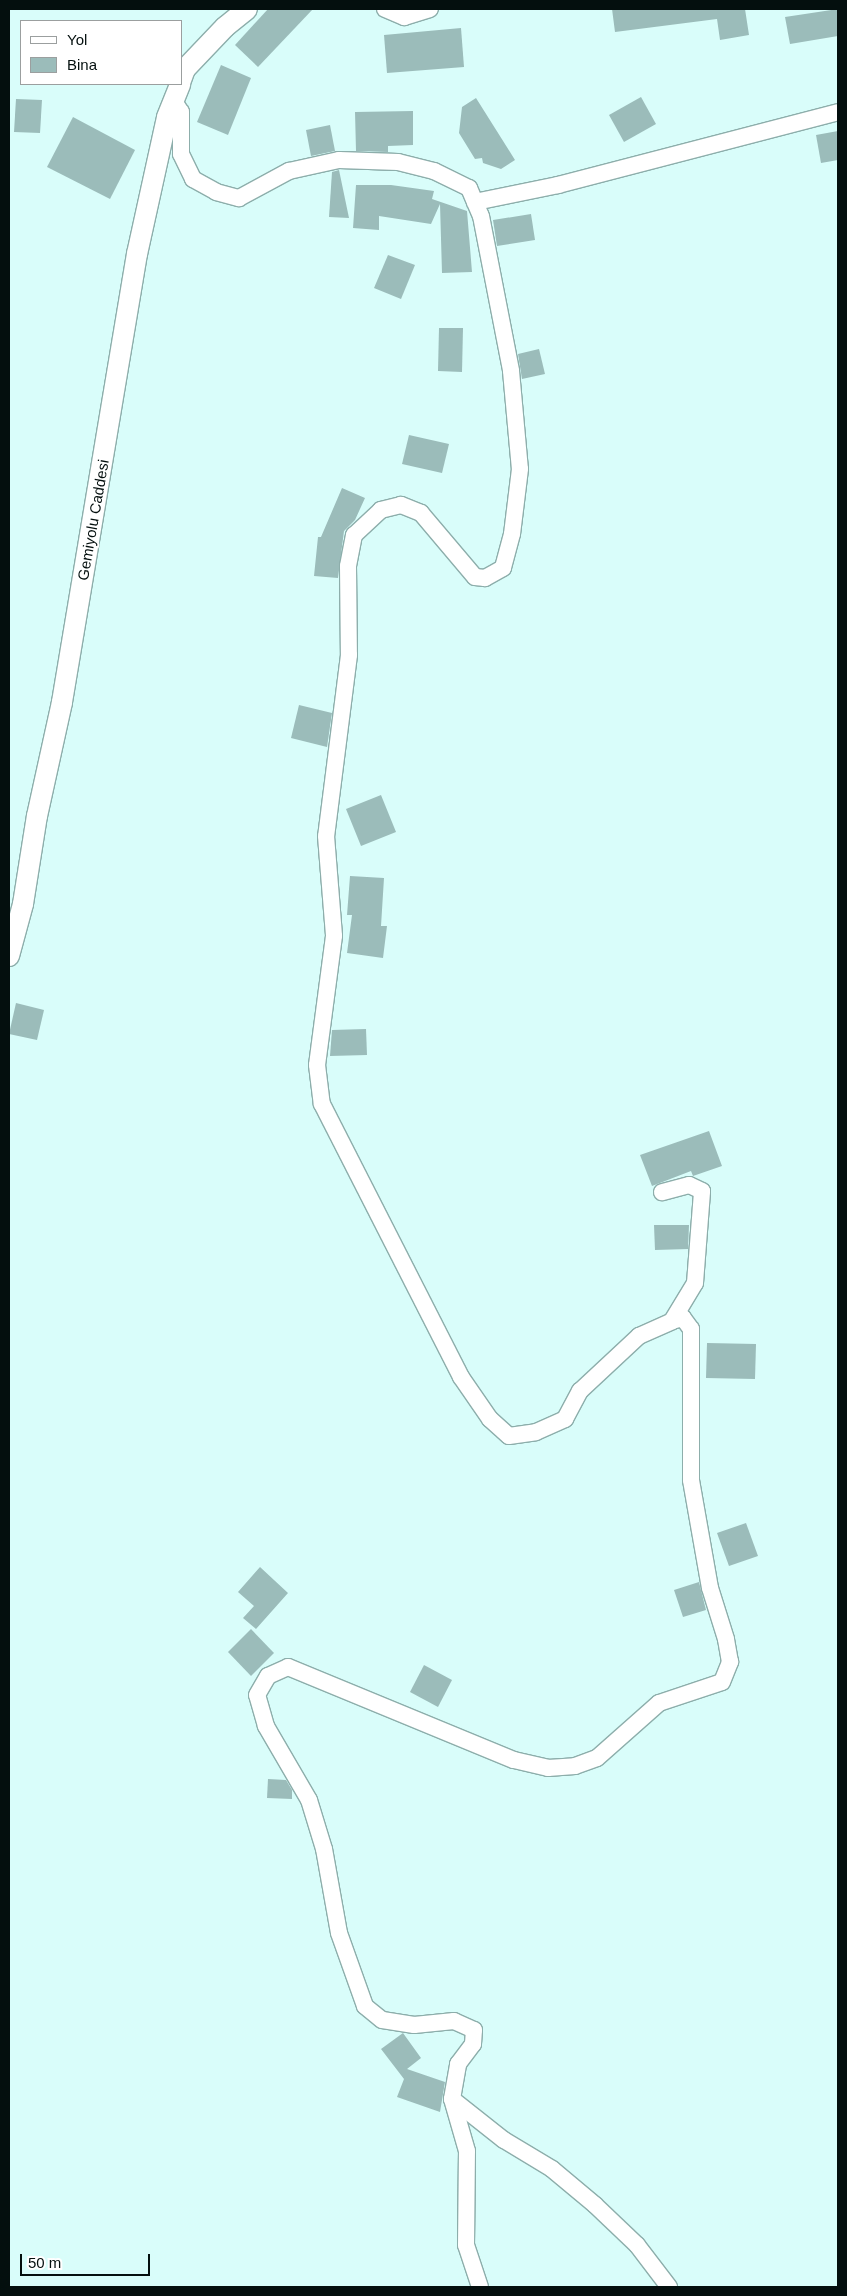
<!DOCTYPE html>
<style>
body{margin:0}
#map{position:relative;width:847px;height:2296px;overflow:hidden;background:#d9fdfa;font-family:Arial,sans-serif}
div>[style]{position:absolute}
.building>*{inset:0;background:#9bbcba}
.roads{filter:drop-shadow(1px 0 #8daeab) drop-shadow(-1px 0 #8daeab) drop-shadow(0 1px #8daeab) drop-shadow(0 -1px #8daeab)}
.minor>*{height:16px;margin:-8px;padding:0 8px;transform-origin:8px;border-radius:8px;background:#fff}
.tertiary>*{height:20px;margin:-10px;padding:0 10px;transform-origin:10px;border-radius:10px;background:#fff}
span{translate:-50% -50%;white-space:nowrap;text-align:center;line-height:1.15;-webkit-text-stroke:4px #fff;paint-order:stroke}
.street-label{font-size:15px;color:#040f0e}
.frame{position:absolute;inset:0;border:10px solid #040f0e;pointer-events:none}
.legend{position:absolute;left:20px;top:20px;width:162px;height:65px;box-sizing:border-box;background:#fff;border:1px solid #9b9f9f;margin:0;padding:6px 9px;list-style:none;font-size:15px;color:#040f0e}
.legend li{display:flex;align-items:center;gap:10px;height:25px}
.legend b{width:25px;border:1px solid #9b9f9f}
.scale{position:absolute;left:20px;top:2254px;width:130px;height:22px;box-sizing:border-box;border:2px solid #040f0e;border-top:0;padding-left:6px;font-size:15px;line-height:18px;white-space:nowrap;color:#040f0e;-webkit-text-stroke:4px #fff;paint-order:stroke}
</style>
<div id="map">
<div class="building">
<i style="clip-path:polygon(268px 9px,313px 9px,258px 67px,235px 45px)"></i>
<i style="clip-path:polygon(612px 9px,745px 9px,749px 35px,720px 40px,717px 19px,615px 32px)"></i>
<i style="clip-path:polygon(838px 9px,838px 36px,790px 44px,785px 17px)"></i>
<i style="clip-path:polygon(461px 28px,464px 67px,387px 73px,384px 35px)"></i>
<i style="clip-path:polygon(221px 65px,251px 78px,228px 135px,197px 122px)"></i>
<i style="clip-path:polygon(641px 97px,656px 124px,624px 142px,609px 115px)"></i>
<i style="clip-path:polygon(476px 98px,515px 160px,501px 169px,483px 163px,482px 158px,475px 159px,459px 133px,462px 107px)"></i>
<i style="clip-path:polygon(16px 99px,42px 100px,40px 133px,14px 132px)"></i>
<i style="clip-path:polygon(413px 111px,413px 145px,388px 146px,388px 152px,356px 151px,355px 112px)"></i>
<i style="clip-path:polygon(73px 117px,135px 150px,110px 199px,47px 167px)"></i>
<i style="clip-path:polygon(330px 125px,335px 151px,311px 156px,306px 130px)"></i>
<i style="clip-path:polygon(838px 131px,838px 160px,821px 163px,816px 135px)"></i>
<i style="clip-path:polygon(339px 170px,349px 218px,329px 217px,332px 172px)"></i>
<i style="clip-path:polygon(356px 185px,391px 185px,434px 191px,432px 199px,467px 211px,472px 272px,442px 273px,440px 204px,431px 224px,379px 216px,379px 230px,353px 228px)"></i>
<i style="clip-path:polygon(531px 214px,535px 240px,497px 246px,493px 220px)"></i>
<i style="clip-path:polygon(388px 255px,415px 265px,401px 299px,374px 288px)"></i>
<i style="clip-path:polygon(439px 328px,463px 328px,462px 372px,438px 371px)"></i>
<i style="clip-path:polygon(539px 349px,545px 374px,522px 379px,518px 354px)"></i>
<i style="clip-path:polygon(409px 435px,449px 444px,442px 473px,402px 464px)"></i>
<i style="clip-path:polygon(342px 488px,365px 498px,355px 520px,344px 531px,338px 578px,314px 576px,318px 537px,321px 537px)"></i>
<i style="clip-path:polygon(299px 705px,332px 713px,327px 747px,291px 738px)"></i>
<i style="clip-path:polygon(381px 795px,396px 832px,361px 846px,346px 809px)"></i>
<i style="clip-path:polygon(350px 876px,384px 878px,381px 926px,387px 926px,383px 958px,347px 953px,352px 915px,347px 915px)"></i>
<i style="clip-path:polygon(16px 1003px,44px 1010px,37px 1040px,9px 1034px)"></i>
<i style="clip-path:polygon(366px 1029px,367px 1055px,330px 1056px,332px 1030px)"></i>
<i style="clip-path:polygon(709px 1131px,722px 1166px,693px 1176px,691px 1171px,652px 1186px,640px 1155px)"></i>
<i style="clip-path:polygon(654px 1225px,689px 1225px,688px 1249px,655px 1250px)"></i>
<i style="clip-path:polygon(707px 1343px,756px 1344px,755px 1379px,706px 1378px)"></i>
<i style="clip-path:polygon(746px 1523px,758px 1556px,729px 1566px,717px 1533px)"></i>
<i style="clip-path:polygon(260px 1567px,288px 1593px,256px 1629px,243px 1618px,254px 1606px,238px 1592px)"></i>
<i style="clip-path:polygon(699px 1582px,706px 1610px,683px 1617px,674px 1590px)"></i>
<i style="clip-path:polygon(251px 1629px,274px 1653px,251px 1676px,228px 1652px)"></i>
<i style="clip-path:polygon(424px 1665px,452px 1680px,438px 1707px,410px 1692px)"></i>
<i style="clip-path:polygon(268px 1779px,286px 1780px,292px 1790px,292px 1799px,267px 1798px)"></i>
<i style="clip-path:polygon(403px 2033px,421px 2058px,407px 2069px,445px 2082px,440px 2112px,397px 2097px,404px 2079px,381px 2049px)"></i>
</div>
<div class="roads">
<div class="minor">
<i style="left:385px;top:9px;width:21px;rotate:23deg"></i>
<i style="left:404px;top:17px;width:27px;rotate:-17deg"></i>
<i style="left:173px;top:100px;width:14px;rotate:56deg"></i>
<i style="left:181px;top:112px;width:42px;rotate:90deg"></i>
<i style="left:181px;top:154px;width:28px;rotate:64deg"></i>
<i style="left:193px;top:179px;width:26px;rotate:29deg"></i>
<i style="left:216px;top:192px;width:24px;rotate:15deg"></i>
<i style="left:239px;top:198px;width:57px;rotate:-28.4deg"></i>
<i style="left:289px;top:171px;width:51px;rotate:-12.4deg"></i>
<i style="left:339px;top:160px;width:59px;rotate:1.9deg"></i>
<i style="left:398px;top:162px;width:37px;rotate:14deg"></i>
<i style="left:434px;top:171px;width:39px;rotate:26deg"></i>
<i style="left:469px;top:188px;width:30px;rotate:67deg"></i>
<i style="left:481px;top:216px;width:158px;rotate:79deg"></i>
<i style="left:511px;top:371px;width:98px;rotate:84.8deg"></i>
<i style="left:520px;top:469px;width:65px;rotate:97deg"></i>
<i style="left:512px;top:534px;width:35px;rotate:105deg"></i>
<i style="left:503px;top:568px;width:21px;rotate:151deg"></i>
<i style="left:485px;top:578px;width:10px;rotate:-174deg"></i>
<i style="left:475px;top:577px;width:84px;rotate:-130.2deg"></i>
<i style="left:421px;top:513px;width:22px;rotate:-158deg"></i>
<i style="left:401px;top:505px;width:21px;rotate:166deg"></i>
<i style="left:381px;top:510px;width:37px;rotate:137deg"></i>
<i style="left:354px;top:535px;width:32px;rotate:101deg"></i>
<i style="left:348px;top:566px;width:89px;rotate:89.4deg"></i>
<i style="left:349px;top:655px;width:182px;rotate:97.2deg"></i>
<i style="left:326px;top:836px;width:100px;rotate:85.4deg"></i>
<i style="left:334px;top:936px;width:130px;rotate:97.5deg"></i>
<i style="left:317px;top:1065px;width:39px;rotate:83deg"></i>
<i style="left:322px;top:1104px;width:306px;rotate:63deg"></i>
<i style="left:461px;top:1377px;width:51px;rotate:55.4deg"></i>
<i style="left:490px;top:1419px;width:25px;rotate:42deg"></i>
<i style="left:509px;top:1436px;width:27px;rotate:-8deg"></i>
<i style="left:536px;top:1432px;width:32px;rotate:-24deg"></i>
<i style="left:565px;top:1419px;width:32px;rotate:-62deg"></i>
<i style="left:580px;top:1391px;width:81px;rotate:-43deg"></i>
<i style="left:639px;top:1336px;width:36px;rotate:-24deg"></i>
<i style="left:672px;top:1321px;width:44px;rotate:-58.8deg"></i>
<i style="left:695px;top:1283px;width:92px;rotate:-85.6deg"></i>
<i style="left:702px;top:1191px;width:14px;rotate:-155deg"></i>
<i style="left:689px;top:1185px;width:28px;rotate:165deg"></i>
<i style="left:475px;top:202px;width:85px;rotate:-11.6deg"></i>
<i style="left:558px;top:185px;width:289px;rotate:-14.6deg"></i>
<i style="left:452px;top:2099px;width:66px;rotate:38.3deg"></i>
<i style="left:504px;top:2140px;width:56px;rotate:31.1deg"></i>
<i style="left:552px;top:2169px;width:56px;rotate:39.9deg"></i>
<i style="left:595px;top:2205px;width:58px;rotate:43.6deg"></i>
<i style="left:637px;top:2245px;width:53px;rotate:52.7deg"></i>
<i style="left:480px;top:2287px;width:44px;rotate:-108.4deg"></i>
<i style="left:466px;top:2245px;width:94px;rotate:-89.4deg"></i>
<i style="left:467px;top:2151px;width:54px;rotate:-106.1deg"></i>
<i style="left:452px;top:2099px;width:36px;rotate:-80deg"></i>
<i style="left:458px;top:2064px;width:25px;rotate:-53deg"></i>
<i style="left:473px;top:2044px;width:14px;rotate:-86deg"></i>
<i style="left:474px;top:2030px;width:22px;rotate:-156deg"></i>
<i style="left:454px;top:2021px;width:40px;rotate:174.3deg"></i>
<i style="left:414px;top:2025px;width:32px;rotate:-171deg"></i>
<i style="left:382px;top:2020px;width:22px;rotate:-141deg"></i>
<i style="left:365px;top:2006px;width:77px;rotate:-109.6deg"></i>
<i style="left:339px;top:1933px;width:85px;rotate:-100.1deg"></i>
<i style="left:324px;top:1849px;width:51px;rotate:-107deg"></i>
<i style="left:309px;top:1800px;width:86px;rotate:-120.2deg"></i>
<i style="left:266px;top:1726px;width:32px;rotate:-106deg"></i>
<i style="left:257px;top:1695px;width:22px;rotate:-60deg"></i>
<i style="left:268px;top:1676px;width:22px;rotate:-24deg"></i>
<i style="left:288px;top:1667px;width:244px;rotate:22.4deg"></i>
<i style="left:514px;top:1760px;width:35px;rotate:13deg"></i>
<i style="left:548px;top:1768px;width:27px;rotate:-4deg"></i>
<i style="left:575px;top:1766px;width:23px;rotate:-20deg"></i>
<i style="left:597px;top:1758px;width:83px;rotate:-41.6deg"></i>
<i style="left:659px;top:1703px;width:66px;rotate:-18.4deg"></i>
<i style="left:722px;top:1682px;width:22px;rotate:-68deg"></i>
<i style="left:730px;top:1662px;width:23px;rotate:-100deg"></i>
<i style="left:726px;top:1639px;width:53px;rotate:-107.4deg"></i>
<i style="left:710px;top:1588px;width:110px;rotate:-100deg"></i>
<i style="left:691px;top:1480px;width:151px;rotate:-90deg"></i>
<i style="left:691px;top:1329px;width:14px;rotate:-126deg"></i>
<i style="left:683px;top:1318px;width:11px;rotate:165deg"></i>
</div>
<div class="tertiary">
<i style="left:181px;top:80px;width:12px;rotate:-70deg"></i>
<i style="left:185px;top:69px;width:58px;rotate:-46.4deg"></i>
<i style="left:225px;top:27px;width:28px;rotate:-39deg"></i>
<i style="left:9px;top:956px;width:54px;rotate:-74.9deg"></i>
<i style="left:23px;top:904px;width:89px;rotate:-81deg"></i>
<i style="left:37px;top:816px;width:117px;rotate:-77.6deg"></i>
<i style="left:62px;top:702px;width:454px;rotate:-80.5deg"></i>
<i style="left:137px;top:254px;width:140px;rotate:-77.6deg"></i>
<i style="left:167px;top:117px;width:35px;rotate:-68deg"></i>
</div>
</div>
<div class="street-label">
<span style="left:93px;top:520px;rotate:-80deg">Gemiyolu Caddesi</span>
</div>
<div class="frame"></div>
<ul class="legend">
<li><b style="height:6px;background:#fff"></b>Yol</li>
<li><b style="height:14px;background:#9bbcba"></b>Bina</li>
</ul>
<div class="scale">50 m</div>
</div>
